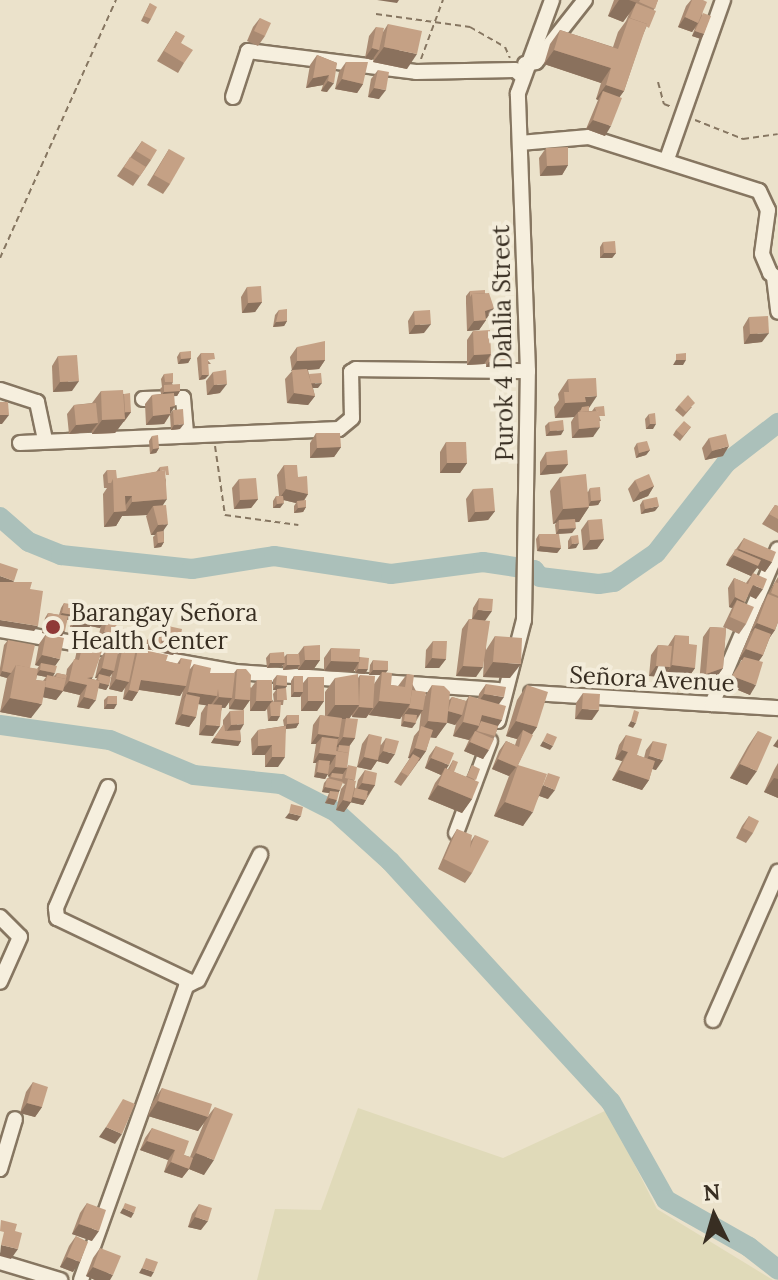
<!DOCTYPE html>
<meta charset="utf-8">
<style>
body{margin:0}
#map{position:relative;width:778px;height:1280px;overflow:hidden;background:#ebe2cb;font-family:Lora,serif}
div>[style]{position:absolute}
.farmland>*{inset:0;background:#e0dab9}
.river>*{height:20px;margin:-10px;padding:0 10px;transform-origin:10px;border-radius:10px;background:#abc0ba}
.path>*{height:2px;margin-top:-1px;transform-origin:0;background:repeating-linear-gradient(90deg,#867661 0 6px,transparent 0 10px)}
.roads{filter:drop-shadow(2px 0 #867661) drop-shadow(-2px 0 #867661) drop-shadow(0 2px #867661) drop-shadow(0 -2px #867661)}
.minor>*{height:14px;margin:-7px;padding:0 7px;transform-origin:7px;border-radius:7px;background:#f6efde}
.wall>*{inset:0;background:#a98a72}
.shaded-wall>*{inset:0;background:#8a715d}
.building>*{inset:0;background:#c5a185}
.dots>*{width:22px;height:22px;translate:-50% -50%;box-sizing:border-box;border:4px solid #f3ecda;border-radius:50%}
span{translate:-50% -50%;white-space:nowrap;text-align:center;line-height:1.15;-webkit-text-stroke:8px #f3ecda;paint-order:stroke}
.street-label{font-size:24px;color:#382e22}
.poi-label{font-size:24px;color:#382e22}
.left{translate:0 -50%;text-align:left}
.north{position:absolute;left:674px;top:1176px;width:80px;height:80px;-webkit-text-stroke:6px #f3ecda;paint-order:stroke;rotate:355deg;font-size:22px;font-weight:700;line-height:32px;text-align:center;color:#382e22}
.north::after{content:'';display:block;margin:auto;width:28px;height:36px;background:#382e22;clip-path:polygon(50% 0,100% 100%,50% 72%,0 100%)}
</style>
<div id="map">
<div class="farmland">
<i style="clip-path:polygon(358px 1108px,503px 1158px,607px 1110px,657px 1209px,773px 1280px,257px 1280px,275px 1209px,321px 1210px)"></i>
</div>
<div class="river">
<i style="left:0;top:517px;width:38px;rotate:41deg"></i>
<i style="left:29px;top:542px;width:35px;rotate:22deg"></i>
<i style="left:61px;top:555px;width:132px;rotate:6.1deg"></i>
<i style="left:192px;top:569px;width:83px;rotate:-9deg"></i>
<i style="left:274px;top:556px;width:118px;rotate:8.7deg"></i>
<i style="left:391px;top:574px;width:93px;rotate:-7.4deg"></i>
<i style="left:483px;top:562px;width:52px;rotate:8.9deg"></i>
<i style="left:534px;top:570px;width:9px;rotate:49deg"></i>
<i style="left:540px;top:577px;width:59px;rotate:6.8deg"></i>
<i style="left:599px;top:584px;width:15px;rotate:-8deg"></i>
<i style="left:614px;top:582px;width:51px;rotate:-34.6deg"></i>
<i style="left:656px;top:553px;width:114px;rotate:-52.1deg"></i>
<i style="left:726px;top:463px;width:66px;rotate:-37.6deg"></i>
<i style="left:0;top:725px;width:111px;rotate:7.8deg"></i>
<i style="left:110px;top:740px;width:91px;rotate:22.6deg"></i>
<i style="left:194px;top:775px;width:87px;rotate:5.9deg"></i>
<i style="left:281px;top:784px;width:62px;rotate:27deg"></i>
<i style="left:336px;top:812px;width:73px;rotate:42.2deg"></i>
<i style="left:390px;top:861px;width:327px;rotate:47.5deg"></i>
<i style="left:611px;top:1102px;width:112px;rotate:60.7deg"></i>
<i style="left:666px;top:1200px;width:95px;rotate:29.5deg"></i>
<i style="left:749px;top:1247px;width:37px;rotate:38deg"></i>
</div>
<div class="path">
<i style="left:376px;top:14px;width:95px;rotate:7.9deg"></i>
<i style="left:470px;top:27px;width:40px;rotate:29.7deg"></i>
<i style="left:505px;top:47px;width:12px;rotate:66deg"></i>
<i style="left:421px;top:59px;width:63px;rotate:-69.6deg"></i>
<i style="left:658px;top:82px;width:23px;rotate:75deg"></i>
<i style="left:664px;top:104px;width:9px;rotate:21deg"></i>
<i style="left:695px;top:120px;width:52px;rotate:21.6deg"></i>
<i style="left:743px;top:139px;width:35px;rotate:-8deg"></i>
<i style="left:0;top:258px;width:283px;rotate:-65.8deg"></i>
<i style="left:215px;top:446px;width:70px;rotate:81.8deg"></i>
<i style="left:225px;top:515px;width:74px;rotate:7.8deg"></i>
</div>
<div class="roads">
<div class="minor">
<i style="left:525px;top:64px;width:11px;rotate:-10deg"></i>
<i style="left:536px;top:62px;width:79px;rotate:-51.7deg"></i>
<i style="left:233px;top:97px;width:48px;rotate:-71.9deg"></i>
<i style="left:248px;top:51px;width:169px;rotate:7.1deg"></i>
<i style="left:416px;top:72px;width:99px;rotate:-1.2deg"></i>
<i style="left:515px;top:70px;width:8px;rotate:40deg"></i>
<i style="left:520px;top:143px;width:69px;rotate:-5deg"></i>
<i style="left:589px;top:137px;width:178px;rotate:17.6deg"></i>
<i style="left:759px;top:191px;width:21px;rotate:65deg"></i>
<i style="left:768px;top:210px;width:44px;rotate:97.8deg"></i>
<i style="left:762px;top:254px;width:21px;rotate:67deg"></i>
<i style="left:770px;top:273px;width:10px;rotate:37deg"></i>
<i style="left:667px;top:159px;width:169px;rotate:-70.6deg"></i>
<i style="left:774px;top:277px;width:35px;rotate:83deg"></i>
<i style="left:0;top:390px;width:39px;rotate:18deg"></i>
<i style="left:37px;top:402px;width:39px;rotate:78deg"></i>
<i style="left:143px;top:399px;width:40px;rotate:-1.4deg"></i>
<i style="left:183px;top:398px;width:36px;rotate:85deg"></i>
<i style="left:20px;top:443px;width:319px;rotate:-2.5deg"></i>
<i style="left:339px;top:429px;width:17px;rotate:-40deg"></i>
<i style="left:352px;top:418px;width:46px;rotate:-91.2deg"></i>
<i style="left:351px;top:372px;width:6px;rotate:-31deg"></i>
<i style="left:356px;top:369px;width:172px;rotate:0.7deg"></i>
<i style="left:0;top:630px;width:239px;rotate:10.1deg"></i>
<i style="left:235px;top:672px;width:264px;rotate:3.9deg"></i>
<i style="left:531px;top:693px;width:247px;rotate:3.5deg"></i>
<i style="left:712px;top:704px;width:168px;rotate:-66.9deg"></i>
<i style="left:498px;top:721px;width:104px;rotate:-75.6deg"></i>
<i style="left:524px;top:620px;width:249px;rotate:-89.1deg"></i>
<i style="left:528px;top:371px;width:278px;rotate:-92.1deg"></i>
<i style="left:518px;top:93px;width:99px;rotate:-69.9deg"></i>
<i style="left:108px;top:787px;width:132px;rotate:113.3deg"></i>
<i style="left:56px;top:908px;width:10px;rotate:84deg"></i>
<i style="left:57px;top:918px;width:148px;rotate:25.5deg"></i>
<i style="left:456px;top:833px;width:98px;rotate:-69.7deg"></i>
<i style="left:0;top:917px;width:28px;rotate:45deg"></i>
<i style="left:20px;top:937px;width:49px;rotate:114deg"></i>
<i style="left:713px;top:1020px;width:162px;rotate:-66.3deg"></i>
<i style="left:0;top:1169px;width:52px;rotate:-73.3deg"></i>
<i style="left:0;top:1262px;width:63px;rotate:16.7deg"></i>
<i style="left:81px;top:1280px;width:312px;rotate:-70.3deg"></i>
<i style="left:186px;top:986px;width:13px;rotate:-27deg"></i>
<i style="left:198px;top:980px;width:140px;rotate:-63.6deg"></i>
</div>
</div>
<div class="wall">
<i style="clip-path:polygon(614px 0,658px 0,642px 37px,624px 91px,619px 97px,605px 136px,586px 129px,598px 100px,596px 99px,601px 83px,544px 64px,550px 44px,560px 30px,613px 47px,618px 32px,626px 21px,629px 14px,623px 22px,608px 16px)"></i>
<i style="clip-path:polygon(691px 0,703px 0,701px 39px,692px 36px,695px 28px,692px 32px,678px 27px,686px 6px)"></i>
<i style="clip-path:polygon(150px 3px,151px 19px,148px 24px,141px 21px)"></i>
<i style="clip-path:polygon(260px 18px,265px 36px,258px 46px,247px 41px,253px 27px)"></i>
<i style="clip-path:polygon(388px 24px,407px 69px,373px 62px,374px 56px,372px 60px,365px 58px,369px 36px,376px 27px,383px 32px)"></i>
<i style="clip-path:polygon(176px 31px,181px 43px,184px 63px,178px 73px,157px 61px)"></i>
<i style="clip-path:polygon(317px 55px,337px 63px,327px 92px,321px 91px,323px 85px,306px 88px,310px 65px)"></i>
<i style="clip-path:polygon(346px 62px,363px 84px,357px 93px,335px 89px,339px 72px)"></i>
<i style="clip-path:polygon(378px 70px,379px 99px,368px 97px,371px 79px)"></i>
<i style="clip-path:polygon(142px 141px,151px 160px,133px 186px,117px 176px)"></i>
<i style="clip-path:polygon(546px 148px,568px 165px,562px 175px,540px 176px,539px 158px)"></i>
<i style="clip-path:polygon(169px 149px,170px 184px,163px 194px,147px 185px)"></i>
<i style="clip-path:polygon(603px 242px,616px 253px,612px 258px,600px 258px,600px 247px)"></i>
<i style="clip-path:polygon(247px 287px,262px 302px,255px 312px,242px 313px,241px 297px)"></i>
<i style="clip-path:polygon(470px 291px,485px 293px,494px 308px,486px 319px,486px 320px,479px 330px,467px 331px,466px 303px,466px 296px)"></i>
<i style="clip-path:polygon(279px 310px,287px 321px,284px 326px,273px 327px,275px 315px)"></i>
<i style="clip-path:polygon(414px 311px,424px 333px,409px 334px,408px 321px)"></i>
<i style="clip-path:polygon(749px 317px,762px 342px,744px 344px,743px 327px)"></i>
<i style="clip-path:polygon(473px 331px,491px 355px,510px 361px,507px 366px,486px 367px,486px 363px,484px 364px,467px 365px,467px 340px)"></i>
<i style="clip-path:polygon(297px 347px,325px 360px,319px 369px,308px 370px,309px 374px,318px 388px,313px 388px,315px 396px,308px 405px,287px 403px,285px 379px,292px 371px,290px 357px)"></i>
<i style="clip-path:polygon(180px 352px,191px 358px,188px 363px,178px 364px,177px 357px)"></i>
<i style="clip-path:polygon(201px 353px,211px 364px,208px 364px,205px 379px,199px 380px,197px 358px)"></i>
<i style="clip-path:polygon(58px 356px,72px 391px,53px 392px,52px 366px)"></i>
<i style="clip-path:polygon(213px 372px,220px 393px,207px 395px,206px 381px)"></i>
<i style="clip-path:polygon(164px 374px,173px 382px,172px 384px,180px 391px,177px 396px,174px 396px,170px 413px,170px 414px,173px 410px,180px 429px,171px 430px,170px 415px,164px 424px,146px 425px,145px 404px,152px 395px,161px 394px,160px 389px,162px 387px,161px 379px)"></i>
<i style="clip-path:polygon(568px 379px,589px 408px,589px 411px,592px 411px,595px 407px,601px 421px,599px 421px,593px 437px,572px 438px,571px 422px,574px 417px,555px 418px,554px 407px,559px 400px,558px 394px)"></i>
<i style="clip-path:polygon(101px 391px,124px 394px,131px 412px,124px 422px,123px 422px,115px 433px,92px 434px,92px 431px,91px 432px,69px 434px,67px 414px,74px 405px,92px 403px)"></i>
<i style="clip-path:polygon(679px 405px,692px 407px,683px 417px,675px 410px)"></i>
<i style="clip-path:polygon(649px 414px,653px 429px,646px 429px,645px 419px)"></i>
<i style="clip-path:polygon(549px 422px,561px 435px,546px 436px,545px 426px)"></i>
<i style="clip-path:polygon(691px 427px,680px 441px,673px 435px,676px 430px)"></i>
<i style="clip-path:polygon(316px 433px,341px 447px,334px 457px,310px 458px,310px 443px)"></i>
<i style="clip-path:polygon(152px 436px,159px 448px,156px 453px,150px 454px,149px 441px)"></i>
<i style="clip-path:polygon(709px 438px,723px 456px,705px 460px,702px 448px)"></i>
<i style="clip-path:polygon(446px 442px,467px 463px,460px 473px,440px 473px,440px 452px)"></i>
<i style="clip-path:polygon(637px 443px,650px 450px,646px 455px,636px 458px,634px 448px)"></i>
<i style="clip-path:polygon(546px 452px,568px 464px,561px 473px,540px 475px,540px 462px)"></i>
<i style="clip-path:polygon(284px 465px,298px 477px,308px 494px,304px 501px,306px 507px,303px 512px,294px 513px,294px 506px,296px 503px,284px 500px,280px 508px,273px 508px,273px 501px,276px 496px,279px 496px,277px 475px)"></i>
<i style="clip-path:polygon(160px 467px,166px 480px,163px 505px,164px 542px,161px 547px,154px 548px,153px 537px,155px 535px,151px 535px,146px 516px,147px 515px,122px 516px,116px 526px,104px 527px,103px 494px,107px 488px,104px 488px,103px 475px,107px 470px,117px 479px,156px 472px)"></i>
<i style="clip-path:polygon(560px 477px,588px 492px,590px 488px,601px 500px,598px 505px,589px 506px,579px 522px,575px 522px,572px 533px,557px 534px,561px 548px,557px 553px,537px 551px,536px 539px,539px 534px,556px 534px,555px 525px,556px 523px,553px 524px,550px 491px)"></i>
<i style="clip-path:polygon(239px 479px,258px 499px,251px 508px,234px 509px,232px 488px)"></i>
<i style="clip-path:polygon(635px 480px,654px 486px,648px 496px,633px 502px,628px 489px)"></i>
<i style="clip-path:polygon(473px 489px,495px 511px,488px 520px,468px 522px,466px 499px)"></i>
<i style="clip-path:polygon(643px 500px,655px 511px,641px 514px,640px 505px)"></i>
<i style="clip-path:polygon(775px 505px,778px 506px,778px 533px,762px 524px)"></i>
<i style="clip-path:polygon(588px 520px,604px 539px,597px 549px,583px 550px,581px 530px)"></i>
<i style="clip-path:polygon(571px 536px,576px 548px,568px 549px,568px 541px)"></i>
<i style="clip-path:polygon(744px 538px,772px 562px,765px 572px,757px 568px,753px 573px,756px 599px,748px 595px,744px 603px,746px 624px,739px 634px,726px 628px,723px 668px,716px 678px,699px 684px,703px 637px,710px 627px,725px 628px,723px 627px,732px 608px,729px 607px,728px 588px,734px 578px,746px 583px,751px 576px,726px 565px,729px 559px)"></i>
<i style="clip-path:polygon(778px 577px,778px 622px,775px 630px,770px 637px,763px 655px,759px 661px,750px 695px,726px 685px,742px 660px,739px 659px,762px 604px)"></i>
<i style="clip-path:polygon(479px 598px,485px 620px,486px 650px,495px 636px,510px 678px,483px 677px,484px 658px,476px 677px,456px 676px,462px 629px,469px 619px,472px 619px,473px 608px)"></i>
<i style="clip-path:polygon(64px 603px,74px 612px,80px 605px,105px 616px,110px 609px,116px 627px,117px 646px,97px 642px,101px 626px,100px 628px,90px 626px,84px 635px,69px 631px,72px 618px,70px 620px,67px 620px,62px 636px,42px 633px,45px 618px,48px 613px,59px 615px,61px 608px)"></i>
<i style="clip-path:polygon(168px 626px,181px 636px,181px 655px,174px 653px,173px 655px,158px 652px,159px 648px,157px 651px,146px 649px,147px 640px,151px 636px,161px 637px)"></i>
<i style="clip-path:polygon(evenodd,46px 634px,55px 666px,53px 677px,57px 673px,66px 675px,67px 669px,75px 659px,77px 650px,84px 640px,92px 679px,96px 680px,97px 678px,95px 678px,99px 660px,106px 650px,118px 654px,123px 646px,135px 652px,138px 649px,166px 661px,177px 664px,181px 658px,190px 669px,194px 664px,210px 673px,234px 673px,237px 669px,251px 688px,257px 680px,274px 702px,273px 694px,276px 690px,273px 690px,273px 680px,277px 675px,287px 686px,285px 689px,283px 705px,280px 705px,277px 721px,268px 721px,267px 709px,265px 711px,250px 711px,250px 700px,243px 710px,229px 709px,229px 702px,225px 708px,222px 708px,213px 736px,199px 735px,201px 713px,206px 705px,198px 704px,196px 717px,189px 727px,175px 724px,183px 691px,180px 696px,139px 690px,132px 701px,123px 699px,125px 687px,122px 692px,109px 689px,112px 673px,110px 677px,109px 685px,106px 690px,98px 688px,89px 709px,77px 707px,80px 695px,63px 691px,56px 700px,43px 697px,31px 718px,0 712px,7px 678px,0 676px,0 668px,4px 645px,8px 640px,30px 668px,37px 669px,39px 666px,35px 665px,39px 644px,46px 634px,37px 675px,46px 677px,43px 681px,36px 680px,37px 675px)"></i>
<i style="clip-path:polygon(675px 635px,689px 644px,695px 668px,688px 678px,665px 675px,664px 677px,649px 676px,651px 655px,658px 645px,668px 646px)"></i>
<i style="clip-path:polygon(433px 641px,446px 659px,439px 668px,425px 668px,426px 650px)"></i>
<i style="clip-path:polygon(304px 646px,320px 660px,313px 670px,298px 670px,298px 667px,296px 669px,283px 670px,283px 665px,281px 667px,267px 668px,266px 658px,270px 653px,284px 657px,287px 654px,298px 654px)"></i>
<i style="clip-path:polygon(331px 648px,360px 657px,365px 674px,355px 673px,355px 669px,353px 672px,324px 671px,324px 658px)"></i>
<i style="clip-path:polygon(373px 660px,386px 673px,391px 685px,398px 686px,407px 674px,416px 691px,425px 696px,432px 685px,449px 700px,452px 697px,466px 701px,469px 696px,478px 699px,479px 694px,486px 684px,499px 704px,502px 720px,498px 726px,495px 736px,483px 759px,464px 751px,469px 740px,453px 736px,456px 724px,455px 725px,447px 722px,436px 738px,430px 737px,426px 751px,401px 786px,394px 782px,410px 758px,408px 758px,414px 736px,419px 730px,421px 713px,412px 728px,401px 726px,402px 716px,400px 719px,369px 715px,369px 714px,366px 718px,352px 717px,352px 714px,349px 718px,355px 738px,349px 746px,347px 766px,354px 780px,355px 788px,356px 789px,358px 780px,365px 770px,375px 785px,363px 805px,351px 802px,344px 812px,336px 810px,341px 789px,345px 784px,342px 783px,334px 805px,325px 803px,329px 793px,322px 792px,324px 783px,329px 777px,328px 776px,328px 774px,325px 779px,314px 777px,316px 763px,313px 763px,316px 744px,311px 744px,313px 725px,320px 715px,325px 716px,325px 692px,335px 678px,358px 678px,360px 675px,374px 684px,380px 675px,369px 675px,370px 665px)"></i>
<i style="clip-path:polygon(294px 676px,303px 683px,308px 677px,324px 701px,317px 711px,301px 711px,301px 696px,300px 697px,291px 697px,291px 681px)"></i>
<i style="clip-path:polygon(527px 685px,537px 727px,532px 734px,518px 765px,548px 799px,539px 796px,523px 826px,494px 816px,509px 776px,492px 769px,499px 751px,506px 741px,515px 745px,517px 739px,506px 736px,517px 700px)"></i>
<i style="clip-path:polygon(583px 693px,592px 720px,575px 719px,576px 703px)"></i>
<i style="clip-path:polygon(108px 696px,114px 709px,104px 709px,104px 700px)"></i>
<i style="clip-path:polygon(230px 711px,240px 730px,241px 741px,238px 746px,211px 743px,223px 725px,223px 720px)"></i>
<i style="clip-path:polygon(287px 715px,299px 723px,296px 728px,286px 729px,278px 767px,265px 767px,265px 755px,252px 755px,251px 739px,258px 730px,284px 726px,283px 720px)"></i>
<i style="clip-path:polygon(758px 731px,747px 785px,730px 778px,748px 746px)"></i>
<i style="clip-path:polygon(369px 734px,381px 745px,386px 738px,388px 764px,377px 761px,371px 770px,357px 767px,362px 744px)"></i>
<i style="clip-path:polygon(626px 735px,637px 755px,644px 758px,646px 750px,653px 741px,656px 770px,652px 769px,649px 780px,642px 790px,612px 780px,622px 761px,615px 759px,619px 745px)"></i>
<i style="clip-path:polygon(436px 746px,447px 769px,448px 769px,453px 760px,454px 772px,466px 777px,472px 765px,475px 781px,472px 799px,462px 813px,428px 799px,435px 783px,441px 775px,425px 768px,429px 756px)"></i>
<i style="clip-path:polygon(778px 763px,778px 798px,764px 792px,774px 770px)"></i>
<i style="clip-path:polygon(749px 816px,753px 833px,746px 843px,736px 838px,742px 826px)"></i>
<i style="clip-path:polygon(457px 829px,471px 841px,475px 835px,472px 873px,465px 883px,438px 869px,451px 839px)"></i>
<i style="clip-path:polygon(33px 1082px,42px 1107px,35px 1117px,20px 1113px,26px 1092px)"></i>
<i style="clip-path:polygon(162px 1088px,208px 1116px,215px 1107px,204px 1175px,189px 1169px,182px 1178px,164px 1172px,168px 1160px,140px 1150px,145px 1138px,152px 1128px,184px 1155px,190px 1157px,204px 1123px,198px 1131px,148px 1116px,152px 1103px)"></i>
<i style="clip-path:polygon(87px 1203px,92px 1241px,72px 1234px,80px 1213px)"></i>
<i style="clip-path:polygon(199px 1204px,201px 1230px,188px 1227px,192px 1214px)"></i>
<i style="clip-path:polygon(76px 1236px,73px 1272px,60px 1267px,69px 1246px)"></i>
<i style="clip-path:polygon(100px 1248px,110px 1280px,95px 1280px,86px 1276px,93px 1258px)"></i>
</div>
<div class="shaded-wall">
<i style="clip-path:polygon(377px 0,399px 0,397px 3px)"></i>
<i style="clip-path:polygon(619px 0,629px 0,637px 3px,623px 22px,608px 16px)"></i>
<i style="clip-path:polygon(685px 17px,698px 23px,692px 32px,678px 27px)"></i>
<i style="clip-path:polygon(695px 31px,704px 34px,701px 39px,692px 36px)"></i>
<i style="clip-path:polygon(384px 47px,417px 54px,407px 69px,373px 62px)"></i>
<i style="clip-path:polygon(372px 48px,379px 50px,372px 60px,365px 58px)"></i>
<i style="clip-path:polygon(554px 50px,611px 68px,601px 83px,544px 64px)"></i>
<i style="clip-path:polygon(329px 75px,323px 85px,306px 88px,313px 78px)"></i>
<i style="clip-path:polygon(342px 79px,363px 84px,357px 93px,335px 89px)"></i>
<i style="clip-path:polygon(328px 81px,334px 83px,327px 92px,321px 91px)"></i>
<i style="clip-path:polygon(606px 85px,624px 91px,614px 105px,603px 91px,598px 100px,596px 99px)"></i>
<i style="clip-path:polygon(374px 88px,386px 90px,379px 99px,368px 97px)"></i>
<i style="clip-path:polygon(593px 120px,611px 126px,605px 136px,586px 129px)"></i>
<i style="clip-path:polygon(568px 165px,562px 175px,540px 176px,547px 166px)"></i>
<i style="clip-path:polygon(604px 253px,616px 253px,612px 258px,600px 258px)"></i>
<i style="clip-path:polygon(262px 302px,255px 312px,242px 313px,248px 303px)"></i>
<i style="clip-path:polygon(494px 308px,487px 318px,479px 321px,485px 311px)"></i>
<i style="clip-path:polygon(486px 320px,479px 330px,467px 331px,474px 321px)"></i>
<i style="clip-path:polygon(287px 321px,284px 326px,273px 327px,276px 322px)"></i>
<i style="clip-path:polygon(431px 324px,424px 333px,409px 334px,415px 325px)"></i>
<i style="clip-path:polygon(769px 333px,762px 342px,744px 344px,750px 334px)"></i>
<i style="clip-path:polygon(491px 354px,484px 364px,467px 365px,474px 355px)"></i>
<i style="clip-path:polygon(191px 358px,188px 363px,178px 364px,181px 359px)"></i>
<i style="clip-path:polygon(325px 360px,319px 369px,291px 371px,297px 361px)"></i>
<i style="clip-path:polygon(676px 360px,686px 360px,683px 365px,673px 365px)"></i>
<i style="clip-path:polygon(510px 361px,507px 366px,486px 367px,489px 362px)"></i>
<i style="clip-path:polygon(202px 375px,209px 375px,205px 379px,199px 380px)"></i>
<i style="clip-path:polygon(79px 381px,72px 391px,53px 392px,60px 382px)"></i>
<i style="clip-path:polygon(322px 383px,318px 388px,302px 388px,306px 384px)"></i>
<i style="clip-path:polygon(227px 384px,220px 393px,207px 395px,214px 385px)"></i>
<i style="clip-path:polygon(180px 391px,177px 396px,161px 397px,164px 392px)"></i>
<i style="clip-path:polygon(294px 393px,315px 396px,308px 405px,287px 403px)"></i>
<i style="clip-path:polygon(597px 396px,587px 411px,580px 410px,574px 417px,555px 418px,565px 403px,585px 397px)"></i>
<i style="clip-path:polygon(175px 406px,164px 424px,146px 425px,153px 416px,170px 407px)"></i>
<i style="clip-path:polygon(131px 412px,115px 433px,92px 434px,102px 420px,122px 413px)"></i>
<i style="clip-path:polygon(0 415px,9px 415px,2px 424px,0 424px)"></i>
<i style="clip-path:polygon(98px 423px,91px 432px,69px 434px,76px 425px)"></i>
<i style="clip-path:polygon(184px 424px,180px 429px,171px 430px,174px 425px)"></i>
<i style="clip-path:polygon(650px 424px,656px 424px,653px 429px,646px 429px)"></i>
<i style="clip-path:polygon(600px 427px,593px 437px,572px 438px,579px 429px)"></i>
<i style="clip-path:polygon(564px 430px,561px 435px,546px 436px,550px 431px)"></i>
<i style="clip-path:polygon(729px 446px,723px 456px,705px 460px,712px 451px)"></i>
<i style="clip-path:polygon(341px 447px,334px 457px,310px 458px,317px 448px)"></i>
<i style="clip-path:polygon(159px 448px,156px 453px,150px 454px,153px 449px)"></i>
<i style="clip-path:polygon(650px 450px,646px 455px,636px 458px,639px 453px)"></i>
<i style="clip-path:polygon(447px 463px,467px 463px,460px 473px,440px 473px)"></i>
<i style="clip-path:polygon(568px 464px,561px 473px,540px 475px,547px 465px)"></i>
<i style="clip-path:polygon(654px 486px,648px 496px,633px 502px,640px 492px)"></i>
<i style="clip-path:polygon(286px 489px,308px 494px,301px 504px,297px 501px,296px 503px,279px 499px)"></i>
<i style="clip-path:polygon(125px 496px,132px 496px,122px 510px)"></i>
<i style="clip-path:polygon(167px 499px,157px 514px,153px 506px,147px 515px,122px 516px,116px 526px,104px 527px,114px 512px,126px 511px,132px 502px)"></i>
<i style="clip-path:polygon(258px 499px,251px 508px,234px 509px,240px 500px)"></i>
<i style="clip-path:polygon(601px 500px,598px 505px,588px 506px,591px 501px)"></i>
<i style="clip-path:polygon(284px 503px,280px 508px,273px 508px,277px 504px)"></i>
<i style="clip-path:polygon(659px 506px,655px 511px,641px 514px,645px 509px)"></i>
<i style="clip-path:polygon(306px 507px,303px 512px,294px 513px,298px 508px)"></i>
<i style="clip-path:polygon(589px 507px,579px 522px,559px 523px,559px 520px,556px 523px,553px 524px,563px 509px)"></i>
<i style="clip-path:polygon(495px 511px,488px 520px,468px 522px,475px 512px)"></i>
<i style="clip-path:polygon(168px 524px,161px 534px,157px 532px,155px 535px,151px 535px,158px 525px)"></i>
<i style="clip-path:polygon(576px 528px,572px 533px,556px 534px,559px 529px)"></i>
<i style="clip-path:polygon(604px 539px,597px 549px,583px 550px,590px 540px)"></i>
<i style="clip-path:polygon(164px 542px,161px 547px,154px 548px,158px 543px)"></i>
<i style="clip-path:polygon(579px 543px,576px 548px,568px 549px,572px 544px)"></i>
<i style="clip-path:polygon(540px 546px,561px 548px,557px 553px,537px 551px)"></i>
<i style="clip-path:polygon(739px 549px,772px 562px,765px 572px,757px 568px,751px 576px,726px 565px)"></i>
<i style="clip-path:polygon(0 576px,14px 581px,7px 590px,0 588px)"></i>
<i style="clip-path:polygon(753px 585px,763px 589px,756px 599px,746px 594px)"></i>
<i style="clip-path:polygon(735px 597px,745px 602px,739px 611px,737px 600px,732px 608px,729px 607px)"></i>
<i style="clip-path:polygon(478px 610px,492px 611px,485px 621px,472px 619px)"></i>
<i style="clip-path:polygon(62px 613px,74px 615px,70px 620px,59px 618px)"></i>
<i style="clip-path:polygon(0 620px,38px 626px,34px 631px,0 626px)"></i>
<i style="clip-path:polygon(76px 621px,92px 621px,103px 623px,100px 628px,90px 626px,84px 635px,69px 631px)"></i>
<i style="clip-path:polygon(757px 623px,775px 630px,768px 640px,755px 628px,750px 633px)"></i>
<i style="clip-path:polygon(46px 628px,65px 631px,62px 636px,42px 633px)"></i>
<i style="clip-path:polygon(104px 632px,124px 637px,117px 646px,97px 642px)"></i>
<i style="clip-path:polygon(165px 642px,179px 645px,173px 655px,158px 652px)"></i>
<i style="clip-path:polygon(149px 644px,160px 646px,157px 651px,146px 649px)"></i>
<i style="clip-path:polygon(177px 648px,184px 650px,181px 655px,174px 653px)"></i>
<i style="clip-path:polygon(746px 649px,763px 655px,756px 665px,739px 659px)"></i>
<i style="clip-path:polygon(42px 655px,60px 659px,53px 669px,41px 663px,39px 666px,35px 665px)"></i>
<i style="clip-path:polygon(432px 658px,446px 659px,439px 668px,425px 668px)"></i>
<i style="clip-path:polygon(305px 660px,320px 660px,313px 670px,298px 670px)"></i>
<i style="clip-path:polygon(331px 661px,359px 662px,353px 672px,324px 671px)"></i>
<i style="clip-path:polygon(493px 662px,521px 664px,510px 678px,483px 677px)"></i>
<i style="clip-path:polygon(270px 663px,285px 663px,281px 667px,267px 668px)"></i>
<i style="clip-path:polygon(287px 665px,300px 665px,296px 669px,283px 670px)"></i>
<i style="clip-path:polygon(672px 665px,695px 668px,688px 678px,665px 675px)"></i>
<i style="clip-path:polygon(463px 666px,483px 667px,476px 677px,456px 676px)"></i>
<i style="clip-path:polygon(656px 666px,670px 667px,664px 677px,649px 676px)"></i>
<i style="clip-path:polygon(102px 668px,114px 671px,107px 680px,99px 674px,97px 678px,95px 678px)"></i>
<i style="clip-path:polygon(723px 668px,716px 678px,699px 684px,706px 674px)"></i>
<i style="clip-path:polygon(358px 669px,368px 669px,365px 674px,355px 673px)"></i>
<i style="clip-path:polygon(40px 670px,55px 673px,52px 678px,36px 675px)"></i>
<i style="clip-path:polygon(373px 670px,388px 670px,384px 675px,382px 672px,380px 675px,369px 675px)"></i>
<i style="clip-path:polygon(2px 671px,11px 673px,7px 678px,0 676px)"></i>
<i style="clip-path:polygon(732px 676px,756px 685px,750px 695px,726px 685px)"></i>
<i style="clip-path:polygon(93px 677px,80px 695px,63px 691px,56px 700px,37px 696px,44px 686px,62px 690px,69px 681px)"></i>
<i style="clip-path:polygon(116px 679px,129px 682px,122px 692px,109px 689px)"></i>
<i style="clip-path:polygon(141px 680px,186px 686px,180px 696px,134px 689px)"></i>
<i style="clip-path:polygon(97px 682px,109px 685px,106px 690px,94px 687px)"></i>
<i style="clip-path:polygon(276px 685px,287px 686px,283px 690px,273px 690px)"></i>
<i style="clip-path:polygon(129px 690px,138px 692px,132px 701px,123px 699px)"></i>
<i style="clip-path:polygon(188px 692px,217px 696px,210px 706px,185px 702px,186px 694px,181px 702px)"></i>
<i style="clip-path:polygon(294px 692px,303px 692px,300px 697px,291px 697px)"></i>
<i style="clip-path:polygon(484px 694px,504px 697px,497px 707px,477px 704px)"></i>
<i style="clip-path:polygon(84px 697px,96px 700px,89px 709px,77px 707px)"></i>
<i style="clip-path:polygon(219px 697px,232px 698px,225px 708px,212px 706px)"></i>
<i style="clip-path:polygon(10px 698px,42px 704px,31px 718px,0 712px)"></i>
<i style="clip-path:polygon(235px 699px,250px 700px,243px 710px,229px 709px)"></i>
<i style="clip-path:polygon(256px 701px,272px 701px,265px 711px,250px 711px)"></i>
<i style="clip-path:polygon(308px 701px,324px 701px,317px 711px,301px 711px)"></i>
<i style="clip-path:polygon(379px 701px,410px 704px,400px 719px,369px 715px)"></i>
<i style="clip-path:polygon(107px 704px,117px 704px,114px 709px,104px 709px)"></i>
<i style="clip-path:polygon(335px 705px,359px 705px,349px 719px,325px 719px)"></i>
<i style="clip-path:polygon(359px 707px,373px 708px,366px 718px,352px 717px)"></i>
<i style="clip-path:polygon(409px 708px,423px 710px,416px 719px,405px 714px,402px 717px)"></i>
<i style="clip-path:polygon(582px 709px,599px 710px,592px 720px,575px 719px)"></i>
<i style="clip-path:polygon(448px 711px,462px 715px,455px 725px,441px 721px)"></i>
<i style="clip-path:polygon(182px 714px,196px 717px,189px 727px,175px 724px)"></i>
<i style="clip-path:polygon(482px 715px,502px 720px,492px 734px,478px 728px,469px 740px,453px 736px,463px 722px)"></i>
<i style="clip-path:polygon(271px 716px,280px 716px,277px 721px,268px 721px)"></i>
<i style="clip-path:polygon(404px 721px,416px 723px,412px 728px,401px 726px)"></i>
<i style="clip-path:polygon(428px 721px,447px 723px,436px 738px,418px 736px)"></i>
<i style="clip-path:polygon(516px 721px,537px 727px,527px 742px,523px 730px,517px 739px,506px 736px)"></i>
<i style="clip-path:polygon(631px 721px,636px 723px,633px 728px,628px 726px)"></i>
<i style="clip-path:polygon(299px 723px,296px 728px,284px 729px,287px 724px)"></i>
<i style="clip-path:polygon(244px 724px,238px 734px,224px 735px,231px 725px)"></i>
<i style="clip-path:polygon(206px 725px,220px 726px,213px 736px,199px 735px)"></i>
<i style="clip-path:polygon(318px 734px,339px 737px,332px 747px,322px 737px,316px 744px,311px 744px)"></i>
<i style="clip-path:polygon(343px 737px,355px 738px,348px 748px,336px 747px)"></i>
<i style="clip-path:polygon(214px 738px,241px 741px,238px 746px,211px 743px)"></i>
<i style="clip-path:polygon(778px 739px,778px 748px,773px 746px)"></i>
<i style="clip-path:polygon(543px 741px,553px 746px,550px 750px,540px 746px)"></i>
<i style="clip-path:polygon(470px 742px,489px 750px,483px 759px,464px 751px)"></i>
<i style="clip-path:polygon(272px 745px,265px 755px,252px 755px,258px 746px)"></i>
<i style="clip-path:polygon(415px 748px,426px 751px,419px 761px,408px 758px)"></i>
<i style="clip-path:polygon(622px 750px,628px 752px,622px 761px,615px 759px)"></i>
<i style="clip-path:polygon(383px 751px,395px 754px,388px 764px,377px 761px,371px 770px,357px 767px,364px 757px,376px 760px)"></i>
<i style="clip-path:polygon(319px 753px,336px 755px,330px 765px,319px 760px,316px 763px,313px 763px)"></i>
<i style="clip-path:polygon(649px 756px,663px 760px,656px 770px,642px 766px)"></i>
<i style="clip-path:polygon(272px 757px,285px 757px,278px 767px,265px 767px)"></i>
<i style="clip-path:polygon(431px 758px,449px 765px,443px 774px,445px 768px,441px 775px,425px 768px)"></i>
<i style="clip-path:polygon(498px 759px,516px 767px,509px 776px,492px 769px)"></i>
<i style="clip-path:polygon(740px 764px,757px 771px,747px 785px,730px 778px)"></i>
<i style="clip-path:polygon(335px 767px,347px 768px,340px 778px,332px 773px,329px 777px,328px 776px)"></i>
<i style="clip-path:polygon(619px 770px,649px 780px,642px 790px,612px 780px)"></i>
<i style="clip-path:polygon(317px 772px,328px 774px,325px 779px,314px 777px)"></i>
<i style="clip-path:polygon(774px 778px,778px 779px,778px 798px,764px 792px)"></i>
<i style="clip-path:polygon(362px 783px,375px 785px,368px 795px,355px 792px)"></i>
<i style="clip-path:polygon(438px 785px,472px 799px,462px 813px,428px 799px)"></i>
<i style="clip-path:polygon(543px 785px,555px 790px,548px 799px,537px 795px)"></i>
<i style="clip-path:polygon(325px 787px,340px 790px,337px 795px,330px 791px,329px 793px,322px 792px)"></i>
<i style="clip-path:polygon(353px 797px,366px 800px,363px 805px,349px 802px)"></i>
<i style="clip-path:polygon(329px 798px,337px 800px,334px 805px,325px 803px)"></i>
<i style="clip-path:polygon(343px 800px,351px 802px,344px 812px,336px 810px)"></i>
<i style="clip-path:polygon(505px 802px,533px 812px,523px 826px,494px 816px)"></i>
<i style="clip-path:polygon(289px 813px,301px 816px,297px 821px,285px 818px)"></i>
<i style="clip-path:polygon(158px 1101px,208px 1117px,198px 1131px,148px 1116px)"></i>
<i style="clip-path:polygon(27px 1103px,42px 1107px,35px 1117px,20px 1113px)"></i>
<i style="clip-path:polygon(106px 1127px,122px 1134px,115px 1144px,99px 1137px)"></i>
<i style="clip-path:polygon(147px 1141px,175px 1150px,168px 1160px,140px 1150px)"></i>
<i style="clip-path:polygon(196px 1153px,214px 1160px,204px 1175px,189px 1169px,182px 1178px,164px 1172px,171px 1162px,186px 1168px)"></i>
<i style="clip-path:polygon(123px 1208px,134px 1213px,131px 1218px,120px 1213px)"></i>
<i style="clip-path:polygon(195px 1217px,208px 1221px,201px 1230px,188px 1227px)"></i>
<i style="clip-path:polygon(79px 1224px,99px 1231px,92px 1241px,72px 1234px)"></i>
<i style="clip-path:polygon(1px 1245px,18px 1249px,11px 1259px,0 1256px)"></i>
<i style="clip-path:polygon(67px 1257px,80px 1262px,73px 1272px,60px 1267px)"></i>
<i style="clip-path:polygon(93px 1267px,113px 1275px,110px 1280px,95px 1280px,86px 1276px)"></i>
<i style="clip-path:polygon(142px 1268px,154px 1272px,151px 1277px,139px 1273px)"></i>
</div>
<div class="building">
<i style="clip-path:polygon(640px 0,658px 0,655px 9px,639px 2px)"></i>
<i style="clip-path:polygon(692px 0,703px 0,707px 2px,698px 23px,685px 17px)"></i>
<i style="clip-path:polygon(150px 3px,157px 7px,151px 19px,144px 16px)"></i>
<i style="clip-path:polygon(636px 3px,656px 11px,649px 28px,646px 26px,647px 24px,630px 18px)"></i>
<i style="clip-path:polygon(703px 13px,711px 16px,704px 34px,695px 31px)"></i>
<i style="clip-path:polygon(260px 18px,271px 23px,265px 36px,254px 31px)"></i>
<i style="clip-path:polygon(629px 18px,647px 24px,624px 91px,606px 85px,611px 68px,554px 50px,560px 30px,618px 49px)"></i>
<i style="clip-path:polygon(388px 24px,422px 31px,417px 54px,384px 47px)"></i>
<i style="clip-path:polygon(376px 27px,384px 28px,379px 50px,372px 48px)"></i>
<i style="clip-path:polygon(176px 31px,185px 36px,181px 43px,193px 50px,184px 63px,164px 51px)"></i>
<i style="clip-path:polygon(317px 55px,337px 63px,334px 83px,328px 81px,329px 75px,313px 78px)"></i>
<i style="clip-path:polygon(346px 62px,368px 62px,363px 84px,342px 79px)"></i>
<i style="clip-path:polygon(378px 70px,389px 72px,386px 90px,374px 88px)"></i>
<i style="clip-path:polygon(603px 91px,622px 98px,611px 126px,593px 120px)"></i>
<i style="clip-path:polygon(142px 141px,157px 150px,151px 160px,136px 151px)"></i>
<i style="clip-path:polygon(568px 147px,568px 165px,547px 166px,546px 148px)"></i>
<i style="clip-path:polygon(169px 149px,185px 158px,170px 184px,154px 175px)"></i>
<i style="clip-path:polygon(130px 157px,146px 167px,140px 176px,124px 167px)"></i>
<i style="clip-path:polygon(615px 241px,616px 253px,604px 253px,603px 242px)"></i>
<i style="clip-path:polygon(261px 286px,262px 302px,248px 303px,247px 287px)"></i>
<i style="clip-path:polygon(485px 290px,485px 293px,472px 294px,470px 297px,470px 291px)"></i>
<i style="clip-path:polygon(489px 293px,494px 308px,485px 311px,486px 320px,474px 321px,472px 294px)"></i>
<i style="clip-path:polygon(287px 309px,287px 321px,276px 322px,279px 310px)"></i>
<i style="clip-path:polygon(430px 310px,431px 324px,415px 325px,414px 311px)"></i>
<i style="clip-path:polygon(768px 316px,769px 333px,750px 334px,749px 317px)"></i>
<i style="clip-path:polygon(490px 330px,491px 354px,474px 355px,473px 331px)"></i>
<i style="clip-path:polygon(325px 341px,325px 360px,297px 361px,297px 347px)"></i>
<i style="clip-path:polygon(191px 351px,191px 358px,181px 359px,180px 352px)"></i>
<i style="clip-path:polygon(201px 353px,214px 353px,215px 359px,208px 360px,209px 375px,202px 375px)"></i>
<i style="clip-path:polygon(686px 353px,686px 360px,676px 360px,676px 354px)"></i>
<i style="clip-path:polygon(510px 354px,510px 361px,489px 362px,489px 358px,491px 355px)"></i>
<i style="clip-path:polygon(77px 355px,79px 381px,60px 382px,58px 356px)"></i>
<i style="clip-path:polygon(307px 369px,315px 396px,294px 393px,292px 370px)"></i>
<i style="clip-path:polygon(226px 370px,227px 384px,214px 385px,213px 372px)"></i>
<i style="clip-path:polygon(173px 373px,173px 382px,165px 382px,164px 374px)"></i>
<i style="clip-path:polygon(321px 373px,322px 383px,311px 383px,309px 374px)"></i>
<i style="clip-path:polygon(596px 378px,597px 396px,585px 397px,586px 402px,565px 403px,564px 392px,569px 392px,568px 379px)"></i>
<i style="clip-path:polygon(180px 384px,180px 391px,164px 392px,164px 385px)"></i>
<i style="clip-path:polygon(123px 390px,125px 419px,102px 420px,101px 391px)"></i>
<i style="clip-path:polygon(130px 393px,131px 412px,125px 412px,124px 394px)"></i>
<i style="clip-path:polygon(174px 393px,175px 406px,170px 407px,170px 414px,153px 416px,152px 395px)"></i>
<i style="clip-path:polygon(688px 395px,695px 403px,686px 412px,679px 405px)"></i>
<i style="clip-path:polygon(0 402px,8px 402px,9px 415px,0 415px)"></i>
<i style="clip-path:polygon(96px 403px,98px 423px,76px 425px,74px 405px)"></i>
<i style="clip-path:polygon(589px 406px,589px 411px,580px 412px,582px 407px)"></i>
<i style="clip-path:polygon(604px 406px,605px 416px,599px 416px,599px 411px,596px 411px,595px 407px)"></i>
<i style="clip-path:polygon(183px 409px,184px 424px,174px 425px,173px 410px)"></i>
<i style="clip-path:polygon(599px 411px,600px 427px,579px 429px,578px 412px)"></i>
<i style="clip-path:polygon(655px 413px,656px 424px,650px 424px,649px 414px)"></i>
<i style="clip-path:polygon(563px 420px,564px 430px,550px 431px,549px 422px)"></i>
<i style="clip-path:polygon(684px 421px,691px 427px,683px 436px,676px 430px)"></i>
<i style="clip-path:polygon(316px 433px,340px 433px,341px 447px,317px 448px)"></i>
<i style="clip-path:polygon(726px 434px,729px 446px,712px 451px,709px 438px)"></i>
<i style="clip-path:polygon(158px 435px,159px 448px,153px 449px,152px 436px)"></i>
<i style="clip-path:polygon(647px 441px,650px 450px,639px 453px,637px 443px)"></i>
<i style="clip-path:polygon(446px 442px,466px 442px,467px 463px,447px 463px)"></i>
<i style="clip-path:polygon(567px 450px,568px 464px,547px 465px,546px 452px)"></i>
<i style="clip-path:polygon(284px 465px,297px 465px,298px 477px,307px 476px,308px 494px,286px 489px)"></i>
<i style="clip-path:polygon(168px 466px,169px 475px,166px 475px,165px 470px,160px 471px,160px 467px)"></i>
<i style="clip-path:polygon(107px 470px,116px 470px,117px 479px,113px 479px,111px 483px,108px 483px)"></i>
<i style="clip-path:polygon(165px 470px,167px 499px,132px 502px,132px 496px,125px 496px,126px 511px,114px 512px,113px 479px)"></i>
<i style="clip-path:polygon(586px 474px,589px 507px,563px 509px,560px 477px)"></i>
<i style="clip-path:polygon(649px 474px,654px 486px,640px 492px,635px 480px)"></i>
<i style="clip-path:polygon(256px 478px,258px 499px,240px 500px,239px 479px)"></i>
<i style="clip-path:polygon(600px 487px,601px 500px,591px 501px,590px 488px)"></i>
<i style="clip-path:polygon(493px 488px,495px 511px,475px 512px,473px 489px)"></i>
<i style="clip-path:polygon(276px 496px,283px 496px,284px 503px,277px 504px)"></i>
<i style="clip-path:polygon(657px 497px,659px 506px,645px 509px,643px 500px)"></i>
<i style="clip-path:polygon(306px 500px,306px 507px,298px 508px,297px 501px)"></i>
<i style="clip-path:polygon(166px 505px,168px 524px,158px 525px,153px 506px)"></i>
<i style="clip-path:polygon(775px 505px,778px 506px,778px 519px,769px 514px)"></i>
<i style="clip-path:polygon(575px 519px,576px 528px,559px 529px,559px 520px)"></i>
<i style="clip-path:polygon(602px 519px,604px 539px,590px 540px,588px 520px)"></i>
<i style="clip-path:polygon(163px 531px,164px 542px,158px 543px,157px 532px)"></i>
<i style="clip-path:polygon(539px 534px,559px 534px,561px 548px,540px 546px)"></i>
<i style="clip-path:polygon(578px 535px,579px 543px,572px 544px,571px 536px)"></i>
<i style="clip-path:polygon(744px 538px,776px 552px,772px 562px,739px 549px)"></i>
<i style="clip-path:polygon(735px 549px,761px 560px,758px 566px,733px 555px)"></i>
<i style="clip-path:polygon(0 563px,18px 569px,14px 581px,0 576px)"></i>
<i style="clip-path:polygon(753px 573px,767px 579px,763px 589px,753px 585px,745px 602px,735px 597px,734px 578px,748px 584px)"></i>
<i style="clip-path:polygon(0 582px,32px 582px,30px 589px,43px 591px,38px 626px,0 620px)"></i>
<i style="clip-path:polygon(775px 582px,778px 583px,778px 596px,771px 593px)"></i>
<i style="clip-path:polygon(768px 594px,778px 598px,778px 622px,775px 630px,757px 623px)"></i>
<i style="clip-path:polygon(479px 598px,493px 599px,492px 611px,478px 610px)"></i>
<i style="clip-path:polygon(737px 600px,754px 607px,746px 624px,730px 617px)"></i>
<i style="clip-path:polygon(64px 603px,76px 605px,74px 615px,62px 613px)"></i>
<i style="clip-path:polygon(80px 605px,95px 608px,91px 625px,76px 621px)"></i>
<i style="clip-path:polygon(110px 609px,120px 611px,116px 627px,125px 629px,124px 637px,104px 632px)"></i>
<i style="clip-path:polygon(94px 611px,105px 614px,103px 623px,92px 621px)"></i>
<i style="clip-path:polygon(48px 613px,68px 616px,65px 631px,46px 628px)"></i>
<i style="clip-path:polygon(469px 619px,490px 621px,483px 667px,463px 666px)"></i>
<i style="clip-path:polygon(168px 626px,182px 629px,179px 645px,165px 642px)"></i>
<i style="clip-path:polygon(710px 627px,726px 628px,723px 668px,706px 674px)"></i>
<i style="clip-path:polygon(755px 628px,771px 634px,763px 655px,746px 649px)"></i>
<i style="clip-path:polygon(46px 634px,64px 638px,60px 659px,42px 655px)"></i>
<i style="clip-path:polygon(675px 635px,689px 636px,689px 644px,697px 645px,695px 668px,672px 665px)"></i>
<i style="clip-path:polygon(151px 636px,162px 638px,160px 646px,149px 644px)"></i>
<i style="clip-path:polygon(181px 636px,187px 637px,184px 650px,177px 648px,179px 645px)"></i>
<i style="clip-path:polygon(495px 636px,522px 638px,521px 664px,493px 662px)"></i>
<i style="clip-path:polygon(8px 640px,35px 645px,30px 668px,16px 665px,11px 673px,2px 671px)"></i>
<i style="clip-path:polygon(84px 640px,102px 651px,93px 677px,87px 678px,100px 681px,96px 700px,84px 697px,87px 685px,69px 681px,74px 659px,79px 660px)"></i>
<i style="clip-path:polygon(433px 641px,447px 641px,446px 659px,432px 658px)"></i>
<i style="clip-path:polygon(320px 645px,320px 660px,305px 660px,304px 646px)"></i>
<i style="clip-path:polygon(658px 645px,672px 646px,670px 667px,656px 666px)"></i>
<i style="clip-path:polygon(123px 646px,136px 649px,129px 682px,116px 679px)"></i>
<i style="clip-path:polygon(331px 648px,360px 649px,359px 662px,331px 661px)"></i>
<i style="clip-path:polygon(138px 649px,168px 655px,166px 661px,180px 664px,181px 658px,192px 660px,186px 686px,141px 680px,138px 692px,129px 690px)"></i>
<i style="clip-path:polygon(106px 650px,118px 653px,114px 671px,102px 668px)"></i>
<i style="clip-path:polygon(284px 652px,285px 663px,270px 663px,270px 653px)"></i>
<i style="clip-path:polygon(287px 654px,299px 654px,300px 665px,287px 665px)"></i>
<i style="clip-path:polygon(360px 657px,369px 658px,368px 669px,358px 669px)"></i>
<i style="clip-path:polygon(744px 657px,763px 662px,756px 685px,732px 676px)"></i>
<i style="clip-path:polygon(373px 660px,388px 661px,388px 670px,373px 670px)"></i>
<i style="clip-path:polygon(41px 663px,57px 666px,55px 673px,40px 670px)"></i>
<i style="clip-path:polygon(194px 664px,211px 668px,210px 673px,235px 673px,232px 698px,219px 697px,218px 689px,217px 696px,188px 692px)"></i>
<i style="clip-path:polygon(16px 665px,38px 669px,36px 680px,46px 681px,42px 704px,10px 698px)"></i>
<i style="clip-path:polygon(237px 669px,246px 669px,251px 675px,250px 700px,235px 699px)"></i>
<i style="clip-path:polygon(382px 672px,392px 673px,391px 685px,405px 687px,407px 674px,414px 675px,410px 704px,379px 701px)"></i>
<i style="clip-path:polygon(57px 673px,67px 675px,65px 682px,66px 679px,56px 677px)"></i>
<i style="clip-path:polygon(99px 674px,111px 677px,109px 685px,100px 683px,100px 681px,98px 680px)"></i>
<i style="clip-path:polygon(358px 674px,359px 705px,335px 705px,335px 678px)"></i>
<i style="clip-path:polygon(47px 675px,66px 679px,63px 691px,45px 687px)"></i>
<i style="clip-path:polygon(277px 675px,287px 676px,287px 686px,276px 685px)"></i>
<i style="clip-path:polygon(360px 675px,375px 676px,373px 708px,359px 707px)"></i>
<i style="clip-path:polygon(294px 676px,303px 676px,303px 692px,294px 692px)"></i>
<i style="clip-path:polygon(308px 677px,324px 677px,324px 701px,308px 701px)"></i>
<i style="clip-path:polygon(257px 680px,272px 680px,272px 701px,256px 701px)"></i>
<i style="clip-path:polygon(486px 684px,506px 687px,504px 697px,484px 694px)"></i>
<i style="clip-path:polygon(432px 685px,444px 686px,450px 692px,447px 723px,428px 721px)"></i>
<i style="clip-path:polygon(527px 685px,548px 692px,537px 727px,516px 721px)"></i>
<i style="clip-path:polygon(286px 688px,287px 700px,277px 700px,277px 689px)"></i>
<i style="clip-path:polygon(412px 690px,426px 692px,423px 710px,409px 708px,410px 704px)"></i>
<i style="clip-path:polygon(583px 693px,600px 694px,599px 710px,582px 709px)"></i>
<i style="clip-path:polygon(186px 694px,200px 697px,196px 717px,182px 714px)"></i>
<i style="clip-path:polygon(108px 696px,117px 696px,117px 704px,107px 704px)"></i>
<i style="clip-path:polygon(469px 696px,506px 706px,502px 720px,482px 715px,479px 726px,463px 722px)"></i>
<i style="clip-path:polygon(452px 697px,466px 701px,462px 715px,448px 711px)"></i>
<i style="clip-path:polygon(272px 702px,281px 702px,280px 716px,271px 716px,270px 704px)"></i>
<i style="clip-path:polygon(208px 704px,222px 705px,220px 726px,206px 725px)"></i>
<i style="clip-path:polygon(244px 710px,244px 724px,231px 725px,230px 711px)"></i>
<i style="clip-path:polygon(634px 710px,639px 712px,636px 723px,631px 721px)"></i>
<i style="clip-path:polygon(405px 714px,417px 715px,416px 723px,404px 721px)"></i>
<i style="clip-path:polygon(287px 715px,299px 715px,299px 723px,287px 724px)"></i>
<i style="clip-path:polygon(320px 715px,342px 718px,339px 737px,318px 734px)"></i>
<i style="clip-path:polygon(346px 718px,358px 719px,355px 738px,343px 737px)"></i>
<i style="clip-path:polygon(481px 721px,498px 726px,495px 736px,477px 731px)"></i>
<i style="clip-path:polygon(224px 724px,225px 731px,240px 730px,241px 741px,214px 738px)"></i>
<i style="clip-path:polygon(286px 726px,285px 757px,272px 757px,272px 745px,258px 746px,258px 730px)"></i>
<i style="clip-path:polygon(421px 726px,433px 730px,426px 751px,415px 748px)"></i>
<i style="clip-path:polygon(523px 730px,533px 735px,517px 767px,498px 759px,506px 741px,519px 747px)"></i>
<i style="clip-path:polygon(475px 731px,494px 739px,489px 750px,470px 742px)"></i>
<i style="clip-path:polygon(758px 731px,772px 737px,757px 771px,740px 764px)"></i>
<i style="clip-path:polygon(547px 733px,557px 737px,553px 746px,543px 741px)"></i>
<i style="clip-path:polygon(369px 734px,382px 737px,378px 760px,364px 757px)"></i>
<i style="clip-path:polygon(626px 735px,642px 739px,637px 755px,655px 761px,649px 780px,619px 770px,628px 752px,622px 750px)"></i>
<i style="clip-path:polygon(322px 737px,338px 739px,336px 751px,349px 753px,347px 768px,335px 767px,336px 755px,319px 753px)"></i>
<i style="clip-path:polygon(386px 738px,399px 741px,395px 754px,383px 751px)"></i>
<i style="clip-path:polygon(653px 741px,667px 744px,663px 760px,649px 756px)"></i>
<i style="clip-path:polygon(339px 745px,350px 746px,349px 753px,338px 751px)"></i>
<i style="clip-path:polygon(436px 746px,454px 753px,449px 765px,431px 758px)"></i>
<i style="clip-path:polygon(413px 754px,420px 758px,408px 776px,401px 772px)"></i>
<i style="clip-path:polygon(319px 760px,330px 761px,328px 774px,317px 772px)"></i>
<i style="clip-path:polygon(453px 760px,458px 762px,454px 772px,449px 770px)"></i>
<i style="clip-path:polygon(348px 765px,357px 767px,355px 780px,345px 778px)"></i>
<i style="clip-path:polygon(472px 765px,480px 769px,476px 780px,467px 776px)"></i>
<i style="clip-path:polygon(518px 765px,547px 774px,533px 812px,505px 802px)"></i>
<i style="clip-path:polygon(445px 768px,479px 782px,472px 799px,438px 785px)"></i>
<i style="clip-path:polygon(365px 770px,377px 773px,375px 785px,362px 783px)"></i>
<i style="clip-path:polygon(332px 773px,343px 774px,342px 779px,331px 777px)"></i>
<i style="clip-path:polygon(548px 773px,560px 777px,555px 790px,543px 785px)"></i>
<i style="clip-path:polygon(327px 778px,343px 782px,340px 790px,325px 787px)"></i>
<i style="clip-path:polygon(348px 779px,356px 781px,351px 802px,343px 800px)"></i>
<i style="clip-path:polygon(355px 788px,368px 791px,366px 800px,353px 797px)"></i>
<i style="clip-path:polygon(330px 791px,339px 792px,337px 800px,329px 798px)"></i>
<i style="clip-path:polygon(291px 804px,303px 807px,301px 816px,289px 813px)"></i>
<i style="clip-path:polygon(749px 816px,759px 821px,753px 833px,743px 828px)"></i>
<i style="clip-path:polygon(457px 829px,472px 835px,470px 848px,475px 835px,489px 841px,472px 873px,444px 859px)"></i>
<i style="clip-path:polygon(33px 1082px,48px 1087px,42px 1107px,27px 1103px)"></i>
<i style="clip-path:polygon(162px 1088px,212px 1104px,208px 1117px,158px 1101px)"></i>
<i style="clip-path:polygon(123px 1099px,135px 1104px,122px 1134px,106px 1127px)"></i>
<i style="clip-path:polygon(215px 1107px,233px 1114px,214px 1160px,196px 1153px)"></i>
<i style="clip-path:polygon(152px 1128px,189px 1141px,184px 1155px,193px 1158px,189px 1169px,171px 1162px,175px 1150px,147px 1141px)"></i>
<i style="clip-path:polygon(87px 1203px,106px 1210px,99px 1231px,79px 1224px)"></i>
<i style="clip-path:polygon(125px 1203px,136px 1207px,134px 1213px,123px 1208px)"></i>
<i style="clip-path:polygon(199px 1204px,212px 1208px,208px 1221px,195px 1217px)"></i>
<i style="clip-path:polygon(1px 1220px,17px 1224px,15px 1231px,22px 1233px,18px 1249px,1px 1245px,4px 1232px,0 1231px)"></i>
<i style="clip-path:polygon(76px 1236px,88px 1242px,80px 1262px,67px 1257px)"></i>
<i style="clip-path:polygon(100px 1248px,121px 1256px,113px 1275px,93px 1267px)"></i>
<i style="clip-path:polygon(146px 1258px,158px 1262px,154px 1272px,142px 1268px)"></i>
</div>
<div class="dots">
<i style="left:53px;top:627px;background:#8f3937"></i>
</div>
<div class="street-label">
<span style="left:503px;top:343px;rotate:-91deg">Purok 4 Dahlia Street</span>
<span style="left:652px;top:679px;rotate:3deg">Señora Avenue</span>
</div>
<div class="poi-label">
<span class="left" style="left:71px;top:627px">Barangay Señora<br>Health Center</span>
</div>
<div class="north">N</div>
</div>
